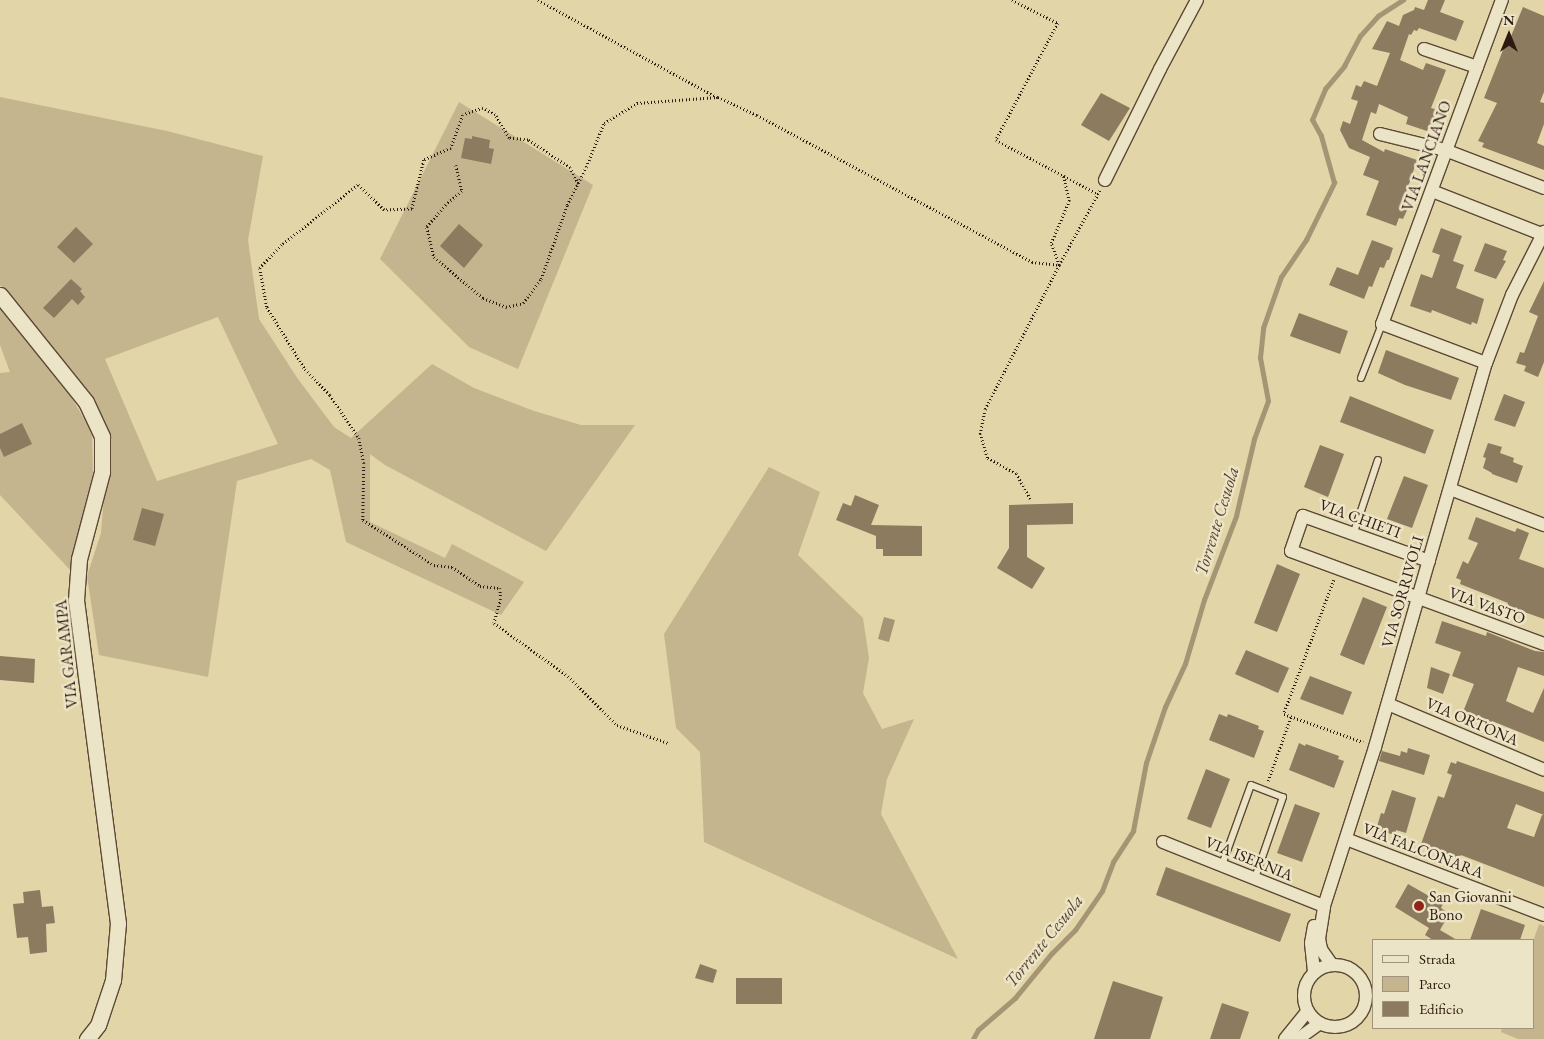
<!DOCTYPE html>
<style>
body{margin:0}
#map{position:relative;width:1544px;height:1039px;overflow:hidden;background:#e2d5a7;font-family:"EB Garamond",serif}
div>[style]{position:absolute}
.green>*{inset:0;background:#c4b58e}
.water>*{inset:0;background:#a59574}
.stream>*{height:4.5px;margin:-2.25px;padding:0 2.25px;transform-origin:2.25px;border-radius:2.25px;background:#a59574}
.building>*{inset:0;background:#8c7b5f}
.path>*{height:2.5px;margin-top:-1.25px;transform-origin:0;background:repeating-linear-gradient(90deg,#2f1a11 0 1px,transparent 0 3.5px)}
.roads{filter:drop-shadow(1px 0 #5c4936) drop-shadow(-1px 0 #5c4936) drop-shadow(0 1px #5c4936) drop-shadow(0 -1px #5c4936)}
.service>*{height:6px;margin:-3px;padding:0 3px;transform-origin:3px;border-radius:3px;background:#ece4c6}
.minor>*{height:12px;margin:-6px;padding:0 6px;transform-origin:6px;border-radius:6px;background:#ece4c6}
.minor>.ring{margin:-6px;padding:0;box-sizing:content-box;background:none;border:12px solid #ece4c6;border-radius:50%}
.tertiary>*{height:15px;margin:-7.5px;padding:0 7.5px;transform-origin:7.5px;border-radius:7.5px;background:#ece4c6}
.dots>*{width:14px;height:14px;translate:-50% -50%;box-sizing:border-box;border:2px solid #ece4c6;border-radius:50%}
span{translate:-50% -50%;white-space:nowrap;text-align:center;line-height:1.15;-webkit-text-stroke:5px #ece4c6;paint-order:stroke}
.street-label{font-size:16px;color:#2f1a11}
.poi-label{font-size:16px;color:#2f1a11}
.left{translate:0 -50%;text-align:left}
.water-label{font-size:18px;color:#584534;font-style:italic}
.legend{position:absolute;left:1372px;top:939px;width:162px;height:90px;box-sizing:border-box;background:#ece4c6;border:1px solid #a0937e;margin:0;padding:6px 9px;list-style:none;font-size:15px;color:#2f1a11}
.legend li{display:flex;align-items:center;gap:10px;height:25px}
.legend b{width:25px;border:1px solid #a0937e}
.north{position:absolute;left:1484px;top:10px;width:50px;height:50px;-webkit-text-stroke:4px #ece4c6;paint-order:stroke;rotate:0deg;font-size:14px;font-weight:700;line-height:20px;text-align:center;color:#2f1a11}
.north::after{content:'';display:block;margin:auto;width:18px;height:22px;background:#2f1a11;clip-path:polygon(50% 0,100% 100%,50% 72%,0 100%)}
</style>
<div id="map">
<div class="green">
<i style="clip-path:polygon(evenodd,0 97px,167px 131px,263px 156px,248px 240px,259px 319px,298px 379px,334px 427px,351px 438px,432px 364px,474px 388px,534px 411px,581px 425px,635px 425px,546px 551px,385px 465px,370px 454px,370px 522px,445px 558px,452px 544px,524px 582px,501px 615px,346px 542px,330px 470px,311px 459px,237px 481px,208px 677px,99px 655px,87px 576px,101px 533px,109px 433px,72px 374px,0 285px,0 97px,218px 317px,278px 444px,157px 481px,105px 359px,218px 317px)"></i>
<i style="clip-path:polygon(459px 102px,593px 185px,518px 369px,469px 347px,380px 259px)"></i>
<i style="clip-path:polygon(0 309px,64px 385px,92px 432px,93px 473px,72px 572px,0 495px,0 373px,10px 372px,0 345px)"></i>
<i style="clip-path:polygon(769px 467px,820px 492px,798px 555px,863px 618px,869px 658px,863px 693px,882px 729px,914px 719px,887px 779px,881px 814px,958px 959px,704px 842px,700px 752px,676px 728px,664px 634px)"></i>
<i style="clip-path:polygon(1539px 924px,1544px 926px,1544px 1039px,1518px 1039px,1501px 1032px,1502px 1028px,1533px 1028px,1533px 942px)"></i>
</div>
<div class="water">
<i style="clip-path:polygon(884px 617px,895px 620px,889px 642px,878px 639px)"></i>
</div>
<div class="stream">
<i style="left:973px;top:1039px;width:10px;rotate:-61deg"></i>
<i style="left:978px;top:1030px;width:49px;rotate:-40.9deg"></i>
<i style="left:1015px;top:998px;width:58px;rotate:-50.6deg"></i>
<i style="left:1052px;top:953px;width:33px;rotate:-45deg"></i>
<i style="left:1075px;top:930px;width:47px;rotate:-55.3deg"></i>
<i style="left:1102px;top:891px;width:31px;rotate:-69deg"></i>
<i style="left:1113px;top:862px;width:37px;rotate:-57deg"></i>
<i style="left:1133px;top:831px;width:69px;rotate:-79.2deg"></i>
<i style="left:1146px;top:763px;width:59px;rotate:-71.3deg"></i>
<i style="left:1165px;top:707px;width:47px;rotate:-65.1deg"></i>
<i style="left:1185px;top:664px;width:67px;rotate:-73.5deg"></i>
<i style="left:1204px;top:600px;width:90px;rotate:-69.1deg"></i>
<i style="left:1236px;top:516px;width:79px;rotate:-76.8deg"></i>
<i style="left:1254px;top:439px;width:40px;rotate:-69.8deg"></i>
<i style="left:1268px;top:401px;width:44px;rotate:-100.5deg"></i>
<i style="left:1260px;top:358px;width:30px;rotate:-84deg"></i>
<i style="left:1263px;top:328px;width:54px;rotate:-70.6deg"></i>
<i style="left:1281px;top:277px;width:45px;rotate:-56deg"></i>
<i style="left:1306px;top:240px;width:64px;rotate:-63.8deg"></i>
<i style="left:1334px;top:183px;width:49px;rotate:-105.5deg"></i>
<i style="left:1321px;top:136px;width:18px;rotate:-119deg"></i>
<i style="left:1312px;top:120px;width:34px;rotate:-67deg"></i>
<i style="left:1325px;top:89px;width:30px;rotate:-50deg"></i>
<i style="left:1344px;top:66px;width:34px;rotate:-62deg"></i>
<i style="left:1360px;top:36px;width:27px;rotate:-48deg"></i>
<i style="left:1378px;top:16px;width:30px;rotate:-33deg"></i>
</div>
<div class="building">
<i style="clip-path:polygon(1428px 0,1445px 0,1440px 12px,1464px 21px,1456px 41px,1419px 28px,1417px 31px,1414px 30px,1411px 35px,1409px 34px,1400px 60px,1423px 70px,1426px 63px,1446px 70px,1431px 108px,1438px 110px,1433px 125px,1430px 124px,1427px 131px,1406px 124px,1408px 117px,1379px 104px,1376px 114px,1371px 112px,1362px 140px,1384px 152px,1385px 149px,1417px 160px,1404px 199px,1405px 200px,1403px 206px,1408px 208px,1403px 219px,1399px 218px,1396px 226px,1366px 215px,1379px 181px,1363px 175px,1370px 157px,1349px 148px,1340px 130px,1343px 121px,1350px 124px,1358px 101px,1351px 99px,1356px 85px,1361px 87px,1364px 81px,1377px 86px,1390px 53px,1372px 49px,1387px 21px,1399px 26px,1403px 15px,1414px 10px,1415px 7px,1424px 10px)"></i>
<i style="clip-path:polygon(1523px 7px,1544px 16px,1544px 92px,1540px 102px,1544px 103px,1544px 124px,1537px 143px,1544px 146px,1544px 170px,1482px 147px,1484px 143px,1478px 141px,1497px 103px,1484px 98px,1505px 45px,1507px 46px)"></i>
<i style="clip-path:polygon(1101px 93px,1130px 108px,1109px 141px,1081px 125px)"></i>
<i style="clip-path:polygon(472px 136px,490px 140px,489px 148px,494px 149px,491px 164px,461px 158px,465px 138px,472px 139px)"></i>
<i style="clip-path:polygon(459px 224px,483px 245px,464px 268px,440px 246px)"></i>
<i style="clip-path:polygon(76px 227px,93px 244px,74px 263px,57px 247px)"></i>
<i style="clip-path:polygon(1441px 228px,1462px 236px,1453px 261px,1464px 265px,1456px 288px,1484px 299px,1477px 324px,1472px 322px,1471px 325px,1432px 310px,1431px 313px,1410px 306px,1421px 274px,1432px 278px,1440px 255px,1432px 252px)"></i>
<i style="clip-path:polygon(1372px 240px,1393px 248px,1389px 260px,1387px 260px,1384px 268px,1380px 267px,1372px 287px,1369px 286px,1364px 299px,1329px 285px,1337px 267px,1358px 275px)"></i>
<i style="clip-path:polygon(1485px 243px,1507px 251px,1503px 260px,1506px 261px,1496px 279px,1474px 271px)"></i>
<i style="clip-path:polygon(71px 279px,82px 289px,80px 291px,85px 297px,78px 305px,72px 299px,54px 318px,43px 308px)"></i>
<i style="clip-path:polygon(1544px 281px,1544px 362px,1538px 377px,1524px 371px,1526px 366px,1516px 363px,1520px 352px,1524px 353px,1538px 316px,1529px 312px)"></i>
<i style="clip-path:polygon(1299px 313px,1348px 331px,1340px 354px,1290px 336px)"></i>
<i style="clip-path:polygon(1386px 350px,1459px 378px,1451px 400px,1405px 385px,1378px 373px)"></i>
<i style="clip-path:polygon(1504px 394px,1525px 402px,1515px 427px,1494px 420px)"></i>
<i style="clip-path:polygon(1350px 396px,1434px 430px,1425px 454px,1340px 422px)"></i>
<i style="clip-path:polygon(22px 423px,32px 444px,4px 457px,0 448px,0 434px)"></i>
<i style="clip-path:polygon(1488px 443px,1502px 447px,1500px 453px,1514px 458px,1513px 462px,1523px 466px,1517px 483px,1492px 474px,1492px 473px,1483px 468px,1486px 458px,1483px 457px)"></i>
<i style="clip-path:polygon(1320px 445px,1344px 454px,1328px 497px,1304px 487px)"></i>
<i style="clip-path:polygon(1404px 476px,1428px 485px,1412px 528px,1387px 519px)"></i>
<i style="clip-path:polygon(855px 495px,879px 505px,871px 525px,922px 526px,922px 556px,883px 556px,883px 549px,876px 549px,876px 536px,836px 520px,843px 503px,851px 506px)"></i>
<i style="clip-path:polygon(1073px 503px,1073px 524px,1027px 525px,1027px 557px,1045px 568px,1032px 589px,997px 568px,1009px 548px,1009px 505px)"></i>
<i style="clip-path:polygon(142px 508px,164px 514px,155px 546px,133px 540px)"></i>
<i style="clip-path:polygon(1476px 517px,1515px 532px,1517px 528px,1529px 533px,1519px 559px,1544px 568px,1544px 619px,1507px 606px,1508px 603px,1460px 584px,1461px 580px,1456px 578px,1463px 561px,1468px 564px,1478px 543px,1468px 539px)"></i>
<i style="clip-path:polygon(1277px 564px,1300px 574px,1277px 632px,1254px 623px)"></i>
<i style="clip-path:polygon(1363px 597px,1387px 607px,1364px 665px,1340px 655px)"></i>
<i style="clip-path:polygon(1442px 621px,1486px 636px,1487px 632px,1535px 651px,1544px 652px,1544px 676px,1518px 667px,1506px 701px,1533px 713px,1544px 688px,1544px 742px,1492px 721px,1491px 723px,1463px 712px,1474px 684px,1452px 676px,1461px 652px,1435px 643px)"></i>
<i style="clip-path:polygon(1246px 650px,1289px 668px,1278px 693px,1235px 674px)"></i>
<i style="clip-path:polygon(0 656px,35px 659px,34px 683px,0 680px)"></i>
<i style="clip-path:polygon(1431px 667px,1450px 674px,1443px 694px,1427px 688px)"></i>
<i style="clip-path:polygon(1310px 676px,1352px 692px,1343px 715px,1300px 699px)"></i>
<i style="clip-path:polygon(1219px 714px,1227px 717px,1228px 714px,1259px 726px,1258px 729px,1264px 731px,1254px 758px,1209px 740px)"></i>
<i style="clip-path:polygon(1299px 743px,1305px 746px,1306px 744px,1339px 756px,1338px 759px,1344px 761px,1334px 788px,1289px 770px)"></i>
<i style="clip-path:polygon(1408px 748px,1430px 755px,1424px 775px,1379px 761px,1382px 751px,1400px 756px,1401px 751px,1407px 753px)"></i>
<i style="clip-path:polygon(1457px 761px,1544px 792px,1544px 815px,1516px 804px,1507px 828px,1534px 837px,1542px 815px,1544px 815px,1544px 887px,1461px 855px,1459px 859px,1420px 847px,1438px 796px,1444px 798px,1452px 775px,1447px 773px,1451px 762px,1456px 764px)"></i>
<i style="clip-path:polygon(1206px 769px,1230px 779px,1211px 828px,1187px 819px)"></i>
<i style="clip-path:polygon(1392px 790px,1416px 798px,1406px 833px,1396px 830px,1395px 835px,1376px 830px,1381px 813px,1384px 814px)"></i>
<i style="clip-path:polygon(1295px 804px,1320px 813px,1302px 862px,1277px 853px)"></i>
<i style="clip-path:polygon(1166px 867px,1291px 914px,1280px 942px,1156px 895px)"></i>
<i style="clip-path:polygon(1408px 884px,1443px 904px,1441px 908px,1448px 913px,1448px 916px,1440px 930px,1457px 940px,1433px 940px,1425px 935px,1429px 928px,1395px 907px)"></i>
<i style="clip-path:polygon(40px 890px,42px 907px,53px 906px,55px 923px,46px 924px,47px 952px,30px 954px,28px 937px,17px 938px,13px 904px,24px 903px,23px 892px)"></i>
<i style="clip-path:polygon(1481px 909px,1525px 925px,1520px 940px,1470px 940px)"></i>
<i style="clip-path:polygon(700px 964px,717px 970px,713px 983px,695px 978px)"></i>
<i style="clip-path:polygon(736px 978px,782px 978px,782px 1004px,736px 1004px)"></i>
<i style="clip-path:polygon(1113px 981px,1163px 997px,1150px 1039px,1094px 1039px)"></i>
<i style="clip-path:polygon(1222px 1003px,1249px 1012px,1240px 1039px,1210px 1039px)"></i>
</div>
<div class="path">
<i style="left:538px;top:0;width:204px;rotate:28.5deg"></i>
<i style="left:1012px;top:0;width:51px;rotate:26.6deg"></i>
<i style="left:1058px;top:23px;width:132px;rotate:117.9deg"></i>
<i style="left:996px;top:140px;width:115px;rotate:27.9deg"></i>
<i style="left:456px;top:165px;width:27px;rotate:77deg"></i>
<i style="left:462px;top:191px;width:21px;rotate:139deg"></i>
<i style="left:446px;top:205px;width:29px;rotate:131deg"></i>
<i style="left:427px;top:227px;width:31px;rotate:77deg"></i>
<i style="left:434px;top:257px;width:64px;rotate:39.9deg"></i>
<i style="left:483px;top:298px;width:25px;rotate:21deg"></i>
<i style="left:506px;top:307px;width:17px;rotate:-13deg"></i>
<i style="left:523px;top:303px;width:30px;rotate:-53deg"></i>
<i style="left:541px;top:279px;width:78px;rotate:-70.6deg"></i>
<i style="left:567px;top:205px;width:42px;rotate:-63.4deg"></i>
<i style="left:586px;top:167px;width:48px;rotate:-67.8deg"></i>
<i style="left:604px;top:123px;width:39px;rotate:-31deg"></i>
<i style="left:637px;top:103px;width:81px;rotate:-4.2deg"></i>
<i style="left:718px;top:97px;width:43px;rotate:24.8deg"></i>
<i style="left:757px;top:115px;width:312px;rotate:28.1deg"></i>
<i style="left:1032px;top:262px;width:27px;rotate:6deg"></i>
<i style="left:1059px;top:265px;width:23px;rotate:-110deg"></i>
<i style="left:1051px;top:243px;width:46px;rotate:-66.8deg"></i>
<i style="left:1069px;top:201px;width:26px;rotate:-103deg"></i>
<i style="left:578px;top:184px;width:18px;rotate:-117deg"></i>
<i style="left:570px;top:168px;width:50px;rotate:-146.3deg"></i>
<i style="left:528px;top:140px;width:19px;rotate:-174deg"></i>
<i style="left:509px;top:138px;width:27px;rotate:-121deg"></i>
<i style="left:495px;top:115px;width:14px;rotate:-150deg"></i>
<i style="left:483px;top:108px;width:21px;rotate:161deg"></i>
<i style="left:463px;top:115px;width:35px;rotate:110deg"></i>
<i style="left:451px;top:148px;width:30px;rotate:156deg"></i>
<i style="left:424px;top:160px;width:50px;rotate:103.8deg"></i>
<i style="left:412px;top:209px;width:28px;rotate:178deg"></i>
<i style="left:384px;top:210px;width:36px;rotate:-136deg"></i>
<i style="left:358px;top:185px;width:97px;rotate:141.7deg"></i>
<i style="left:282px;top:245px;width:32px;rotate:134deg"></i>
<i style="left:260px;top:268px;width:40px;rotate:80deg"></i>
<i style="left:267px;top:307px;width:73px;rotate:58.5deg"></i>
<i style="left:305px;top:369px;width:36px;rotate:46deg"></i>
<i style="left:330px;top:395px;width:52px;rotate:56deg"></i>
<i style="left:359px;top:438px;width:25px;rotate:79deg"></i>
<i style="left:364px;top:463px;width:57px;rotate:91deg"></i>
<i style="left:363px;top:520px;width:84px;rotate:32.4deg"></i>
<i style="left:434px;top:565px;width:18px;rotate:6deg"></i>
<i style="left:452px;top:567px;width:34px;rotate:34deg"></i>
<i style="left:480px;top:586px;width:20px;rotate:6deg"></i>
<i style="left:500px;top:588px;width:11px;rotate:85deg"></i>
<i style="left:501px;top:599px;width:25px;rotate:106deg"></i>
<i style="left:494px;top:623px;width:91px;rotate:35.6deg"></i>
<i style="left:568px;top:676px;width:69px;rotate:45deg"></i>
<i style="left:617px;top:725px;width:54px;rotate:19.4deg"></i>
<i style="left:1030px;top:499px;width:29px;rotate:-119deg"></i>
<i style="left:1016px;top:474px;width:33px;rotate:-151deg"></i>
<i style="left:987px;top:458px;width:25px;rotate:-106deg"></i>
<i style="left:980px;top:434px;width:25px;rotate:-79deg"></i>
<i style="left:985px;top:409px;width:162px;rotate:-62.8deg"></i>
<i style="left:1059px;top:265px;width:85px;rotate:-61.3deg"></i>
<i style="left:1334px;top:580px;width:143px;rotate:110.5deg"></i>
<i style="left:1284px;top:714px;width:84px;rotate:19.5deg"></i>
<i style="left:1268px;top:781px;width:69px;rotate:-70.5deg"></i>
</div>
<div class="roads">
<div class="service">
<i style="left:1361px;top:378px;width:58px;rotate:-68.7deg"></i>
<i style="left:1353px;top:535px;width:79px;rotate:-71.6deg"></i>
<i style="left:1222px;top:865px;width:85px;rotate:-70.1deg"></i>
<i style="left:1251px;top:785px;width:34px;rotate:21deg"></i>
<i style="left:1283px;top:797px;width:86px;rotate:109.1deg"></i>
</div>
<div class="minor">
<i style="left:1424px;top:49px;width:56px;rotate:18.8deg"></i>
<i style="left:1380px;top:134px;width:67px;rotate:13.8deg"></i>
<i style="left:1445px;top:150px;width:106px;rotate:21deg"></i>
<i style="left:1105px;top:180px;width:124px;rotate:-63.6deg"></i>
<i style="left:1160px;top:69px;width:78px;rotate:-61.8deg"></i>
<i style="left:1432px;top:191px;width:118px;rotate:21.4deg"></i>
<i style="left:1486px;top:363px;width:111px;rotate:-159.4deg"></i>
<i style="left:1382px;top:324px;width:346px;rotate:-69.7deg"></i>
<i style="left:1450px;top:489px;width:101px;rotate:21deg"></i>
<i style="left:1429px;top:561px;width:134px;rotate:-160.3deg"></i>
<i style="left:1303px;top:516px;width:37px;rotate:109deg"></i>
<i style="left:1291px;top:551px;width:270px;rotate:20.2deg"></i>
<i style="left:1388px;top:704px;width:169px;rotate:22.9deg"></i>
<i style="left:1346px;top:839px;width:212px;rotate:21deg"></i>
<i style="left:1163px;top:842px;width:173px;rotate:21.7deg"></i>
<i style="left:1314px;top:926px;width:17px;rotate:100deg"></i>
<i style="left:1311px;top:943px;width:30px;rotate:84deg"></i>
<i style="left:1332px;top:965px;width:19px;rotate:-125deg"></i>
<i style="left:1321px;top:949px;width:10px;rotate:-101deg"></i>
<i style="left:1319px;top:939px;width:33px;rotate:-81deg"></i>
<i style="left:1324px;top:906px;width:167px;rotate:-72.2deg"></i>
<i style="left:1375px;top:747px;width:400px;rotate:-73.9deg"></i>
<i style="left:1486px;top:363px;width:73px;rotate:-69.1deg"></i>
<i style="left:1512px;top:295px;width:71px;rotate:-63.1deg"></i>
<i class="ring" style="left:1304px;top:965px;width:50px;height:50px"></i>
<i style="left:1285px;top:1039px;width:36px;rotate:-51deg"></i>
<i style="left:1298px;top:1039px;width:27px;rotate:-36deg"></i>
</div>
<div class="tertiary">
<i style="left:0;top:295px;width:137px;rotate:51.2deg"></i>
<i style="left:86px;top:402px;width:38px;rotate:65deg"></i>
<i style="left:102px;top:437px;width:35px;rotate:90deg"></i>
<i style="left:102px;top:472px;width:90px;rotate:104.8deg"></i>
<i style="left:79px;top:559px;width:41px;rotate:94.2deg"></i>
<i style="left:76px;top:600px;width:326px;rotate:82.6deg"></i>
<i style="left:118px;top:923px;width:57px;rotate:95deg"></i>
<i style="left:113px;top:980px;width:47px;rotate:108.4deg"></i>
<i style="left:98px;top:1025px;width:18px;rotate:128deg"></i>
</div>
</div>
<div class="dots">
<i style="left:1419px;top:906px;background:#8f2418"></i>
</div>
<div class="street-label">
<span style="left:1427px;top:156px;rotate:-70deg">VIA LANCIANO</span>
<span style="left:1360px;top:519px;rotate:20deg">VIA CHIETI</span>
<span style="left:1403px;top:592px;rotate:-74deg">VIA SORRIVOLI</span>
<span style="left:1487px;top:606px;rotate:20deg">VIA VASTO</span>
<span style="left:67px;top:654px;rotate:-96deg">VIA GARAMPA</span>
<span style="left:1472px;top:722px;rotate:23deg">VIA ORTONA</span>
<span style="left:1423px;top:851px;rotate:21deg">VIA FALCONARA</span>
<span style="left:1249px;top:859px;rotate:22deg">VIA ISERNIA</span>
</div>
<div class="poi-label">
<span class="left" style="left:1429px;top:906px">San Giovanni<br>Bono</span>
</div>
<div class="water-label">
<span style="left:1217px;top:521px;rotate:-73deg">Torrente Cesuola</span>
<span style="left:1044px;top:941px;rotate:-51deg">Torrente Cesuola</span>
</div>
<ul class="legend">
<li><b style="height:6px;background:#ece4c6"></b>Strada</li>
<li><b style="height:14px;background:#c4b58e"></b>Parco</li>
<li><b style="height:14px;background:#8c7b5f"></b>Edificio</li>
</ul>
<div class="north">N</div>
</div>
